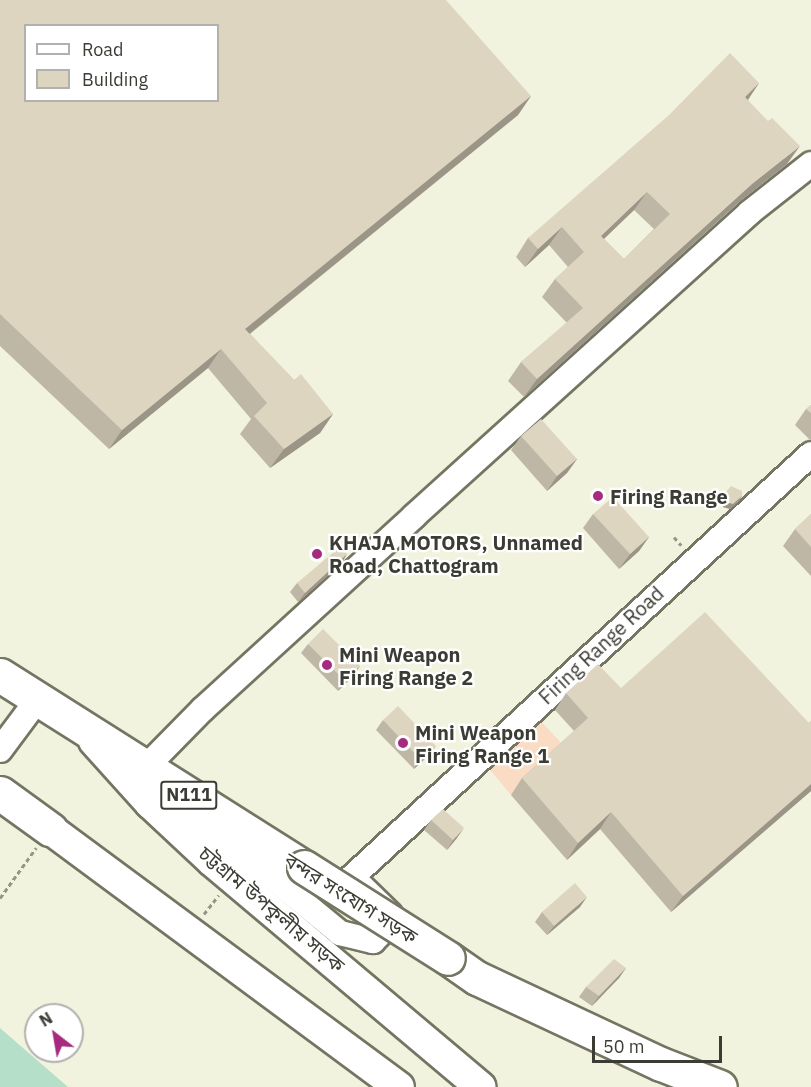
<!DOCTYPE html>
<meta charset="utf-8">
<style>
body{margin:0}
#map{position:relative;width:811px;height:1087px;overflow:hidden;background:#f2f3de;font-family:"IBM Plex Sans","Noto Sans Bengali",sans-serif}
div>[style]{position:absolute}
.green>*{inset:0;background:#fadbc3}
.water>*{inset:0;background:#b6dfc9}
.path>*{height:3px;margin-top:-1.5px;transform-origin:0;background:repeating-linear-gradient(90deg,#949587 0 4.5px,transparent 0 7.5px)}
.roads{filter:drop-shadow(2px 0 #747562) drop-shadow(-2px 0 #747562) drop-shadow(0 2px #747562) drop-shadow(0 -2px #747562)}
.minor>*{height:24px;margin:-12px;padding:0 12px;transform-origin:12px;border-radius:12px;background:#fff}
.major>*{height:30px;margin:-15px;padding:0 15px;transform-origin:15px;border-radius:15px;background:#fff}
.highway>*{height:33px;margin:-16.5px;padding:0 16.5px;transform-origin:16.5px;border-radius:16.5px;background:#fff}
.bridges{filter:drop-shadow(2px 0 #747562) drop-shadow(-2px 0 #747562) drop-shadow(0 2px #747562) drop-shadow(0 -2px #747562)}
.highway-bridge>*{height:33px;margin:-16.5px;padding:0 16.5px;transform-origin:16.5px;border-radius:16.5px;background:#fff}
.wall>*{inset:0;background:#bfb7a6}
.shaded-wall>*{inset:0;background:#9b9587}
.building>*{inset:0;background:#ded5c1}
.dots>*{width:16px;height:16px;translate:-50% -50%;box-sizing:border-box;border:3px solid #fff;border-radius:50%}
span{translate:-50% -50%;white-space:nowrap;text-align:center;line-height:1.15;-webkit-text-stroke:4.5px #fff;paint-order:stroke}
.shield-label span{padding:2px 4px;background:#fff;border:2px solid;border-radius:4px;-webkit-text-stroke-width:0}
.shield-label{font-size:18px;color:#3b3c34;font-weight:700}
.poi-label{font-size:20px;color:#3b3c34;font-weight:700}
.left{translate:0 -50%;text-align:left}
.street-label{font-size:20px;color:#3b3c34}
.legend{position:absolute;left:24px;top:24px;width:195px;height:78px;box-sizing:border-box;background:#fff;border:2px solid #b1b1ae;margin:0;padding:8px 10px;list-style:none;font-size:18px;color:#3b3c34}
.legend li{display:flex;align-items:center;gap:12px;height:30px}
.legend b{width:30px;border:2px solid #b1b1ae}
.north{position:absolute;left:24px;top:1003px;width:60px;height:60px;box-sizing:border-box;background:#fff;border:2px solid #b1b1ae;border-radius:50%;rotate:329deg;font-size:16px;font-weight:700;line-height:24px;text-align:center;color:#3b3c34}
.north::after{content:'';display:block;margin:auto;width:21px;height:27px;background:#a62b7f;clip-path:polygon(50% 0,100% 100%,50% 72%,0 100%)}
.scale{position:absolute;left:592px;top:1036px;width:130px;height:27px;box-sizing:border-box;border:3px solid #3b3c34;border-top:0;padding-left:8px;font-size:18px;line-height:21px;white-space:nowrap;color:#3b3c34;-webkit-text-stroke:4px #fff;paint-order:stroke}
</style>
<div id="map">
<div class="green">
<i style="clip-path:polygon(537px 717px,564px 746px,511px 795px,486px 765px)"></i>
</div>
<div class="water">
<i style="clip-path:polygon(0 1028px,68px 1087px,0 1087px)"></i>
</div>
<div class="path">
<i style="left:674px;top:537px;width:11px;rotate:49deg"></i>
<i style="left:0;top:898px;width:62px;rotate:-54.2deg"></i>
<i style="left:204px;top:914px;width:24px;rotate:-52deg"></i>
</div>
<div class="roads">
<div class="minor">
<i style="left:0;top:750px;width:64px;rotate:-53.3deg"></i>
<i style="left:147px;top:766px;width:80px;rotate:-45.5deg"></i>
<i style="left:203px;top:709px;width:286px;rotate:-42.4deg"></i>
<i style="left:414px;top:516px;width:452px;rotate:-42.1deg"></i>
<i style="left:749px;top:213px;width:79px;rotate:-38.3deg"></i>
<i style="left:182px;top:833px;width:19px;rotate:-108deg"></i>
<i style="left:176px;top:815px;width:13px;rotate:-42deg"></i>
<i style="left:186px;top:806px;width:200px;rotate:39.5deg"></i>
<i style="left:340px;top:933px;width:34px;rotate:14deg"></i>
<i style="left:373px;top:941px;width:20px;rotate:-45deg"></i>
<i style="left:387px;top:927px;width:13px;rotate:-77deg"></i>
<i style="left:390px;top:914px;width:53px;rotate:-135.8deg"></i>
<i style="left:352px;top:877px;width:624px;rotate:-42.66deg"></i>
</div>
<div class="major">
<i style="left:94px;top:741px;width:84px;rotate:47.9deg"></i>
<i style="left:150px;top:803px;width:85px;rotate:43.1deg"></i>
<i style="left:212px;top:861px;width:351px;rotate:40.1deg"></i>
<i style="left:50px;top:829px;width:434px;rotate:36.5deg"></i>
</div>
<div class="highway">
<i style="left:0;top:675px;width:360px;rotate:32.3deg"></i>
<i style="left:0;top:793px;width:62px;rotate:35.8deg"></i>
<i style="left:448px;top:958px;width:35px;rotate:35deg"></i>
<i style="left:477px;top:978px;width:203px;rotate:25.1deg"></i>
<i style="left:661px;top:1064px;width:63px;rotate:21.3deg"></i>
</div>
</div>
<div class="bridges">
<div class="highway-bridge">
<i style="left:304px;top:867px;width:170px;rotate:32.3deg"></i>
</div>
</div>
<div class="wall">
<i style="clip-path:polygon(0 0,531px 96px,518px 115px,250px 334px,294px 380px,333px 414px,320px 433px,270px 468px,240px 434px,251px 419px,208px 368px,109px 449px,0 346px)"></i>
<i style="clip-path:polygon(evenodd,759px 83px,748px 100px,787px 164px,739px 202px,524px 397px,508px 381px,521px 362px,567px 323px,542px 297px,555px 279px,568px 267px,549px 245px,525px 267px,516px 257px,528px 238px,759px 83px,634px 210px,654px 229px,624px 259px,604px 239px,634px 210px)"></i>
<i style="clip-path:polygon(811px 405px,811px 439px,810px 440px,795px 425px,806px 409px)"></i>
<i style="clip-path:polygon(521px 436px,577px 459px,567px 473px,547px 491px,511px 450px)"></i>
<i style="clip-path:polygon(725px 493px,742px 496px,739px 501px,730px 509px,723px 507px,721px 498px)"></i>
<i style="clip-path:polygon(593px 514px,649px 537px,639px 551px,619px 569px,583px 528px)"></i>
<i style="clip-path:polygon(811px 514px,811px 576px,783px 546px,795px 529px)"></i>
<i style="clip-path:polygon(347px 554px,341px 564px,298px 602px,290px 592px,297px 583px)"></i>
<i style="clip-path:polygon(308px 644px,360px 666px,353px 676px,338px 691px,301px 653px)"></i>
<i style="clip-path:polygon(621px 688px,809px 723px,811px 721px,811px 791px,671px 912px,600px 829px,567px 860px,511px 795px,522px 778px,574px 731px,555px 710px,566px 693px)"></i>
<i style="clip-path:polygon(383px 720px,429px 755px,414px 769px,376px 730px)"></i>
<i style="clip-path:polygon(431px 820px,457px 838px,447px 850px,424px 830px)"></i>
<i style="clip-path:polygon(580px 907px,547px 935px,535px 922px,542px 912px)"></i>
<i style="clip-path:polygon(626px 968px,619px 978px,592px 1006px,579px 997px,586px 987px)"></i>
</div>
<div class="shaded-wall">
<i style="clip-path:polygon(759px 83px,747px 101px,745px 97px)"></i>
<i style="clip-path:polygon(531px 96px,518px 115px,232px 348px,245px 329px)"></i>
<i style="clip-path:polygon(800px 146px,787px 164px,739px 202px,524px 397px,537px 379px,752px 184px)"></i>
<i style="clip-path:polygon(647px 192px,634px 210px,588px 254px,601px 236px)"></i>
<i style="clip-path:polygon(562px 227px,549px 245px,525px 267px,538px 249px)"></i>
<i style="clip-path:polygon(221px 349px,208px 368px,109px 449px,122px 430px)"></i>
<i style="clip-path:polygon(333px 414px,320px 433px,270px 468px,284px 449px)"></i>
<i style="clip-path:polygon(577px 459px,567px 473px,547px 491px,557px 476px)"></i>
<i style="clip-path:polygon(742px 496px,739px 501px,730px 509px,723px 507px,726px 502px)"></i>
<i style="clip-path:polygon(649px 537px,639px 551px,619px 569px,630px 554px)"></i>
<i style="clip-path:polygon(347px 554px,341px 564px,298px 602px,305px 593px)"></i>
<i style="clip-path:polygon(360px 666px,353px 676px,338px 691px,345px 681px)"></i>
<i style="clip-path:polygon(436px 746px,429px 755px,414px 769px,420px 759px)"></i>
<i style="clip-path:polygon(811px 784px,811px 791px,671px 912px,683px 896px)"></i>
<i style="clip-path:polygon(611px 812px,600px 829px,567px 860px,578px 843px)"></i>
<i style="clip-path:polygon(464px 828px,457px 838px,447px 850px,453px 840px)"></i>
<i style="clip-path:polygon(587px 897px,580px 907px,547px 935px,554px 926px)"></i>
<i style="clip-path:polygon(626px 968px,619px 978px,592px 1006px,599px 996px)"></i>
</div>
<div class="building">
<i style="clip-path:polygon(evenodd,0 0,446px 0,531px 96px,245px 329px,294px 380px,301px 374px,333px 414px,284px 449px,254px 416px,267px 403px,221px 349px,122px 430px,0 314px,0 0,26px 26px,218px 26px,218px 100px,26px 100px,26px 26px)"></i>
<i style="clip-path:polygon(evenodd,730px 53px,759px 83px,745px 97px,768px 121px,772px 118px,800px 146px,752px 184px,537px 379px,521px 362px,583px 308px,555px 279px,584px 252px,562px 227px,538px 249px,528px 238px,669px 115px,730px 53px,647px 192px,670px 214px,624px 259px,601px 236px,647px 192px)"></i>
<i style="clip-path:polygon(811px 405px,811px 413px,806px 409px)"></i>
<i style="clip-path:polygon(541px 419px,577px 459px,557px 476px,521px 436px)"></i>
<i style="clip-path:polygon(731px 486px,742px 491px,742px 496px,733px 504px,726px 502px,725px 493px)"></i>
<i style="clip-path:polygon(613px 497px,649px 537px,630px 554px,593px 514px)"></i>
<i style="clip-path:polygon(811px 514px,811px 547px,795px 529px)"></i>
<i style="clip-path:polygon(341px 546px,347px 554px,305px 593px,297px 583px)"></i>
<i style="clip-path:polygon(705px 612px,809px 723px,811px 721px,811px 784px,683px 896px,611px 812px,578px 843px,522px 778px,588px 718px,566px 693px,598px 664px,621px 688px)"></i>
<i style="clip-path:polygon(323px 629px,360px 666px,345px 681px,308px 644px)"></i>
<i style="clip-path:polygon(398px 706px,436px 746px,420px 759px,383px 720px)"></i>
<i style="clip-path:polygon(443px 809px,464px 828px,453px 840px,431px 820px)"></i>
<i style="clip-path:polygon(575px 883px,587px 897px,554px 926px,542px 912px)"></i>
<i style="clip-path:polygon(614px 959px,626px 968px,599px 996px,586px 987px)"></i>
</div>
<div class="dots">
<i style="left:598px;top:496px;background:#a62b7f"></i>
<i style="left:317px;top:554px;background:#a62b7f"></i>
<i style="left:327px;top:665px;background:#a62b7f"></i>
<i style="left:403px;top:743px;background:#a62b7f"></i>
</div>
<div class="shield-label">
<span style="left:189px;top:795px">N111</span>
</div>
<div class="poi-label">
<span class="left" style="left:610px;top:496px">Firing Range</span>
<span class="left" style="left:329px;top:554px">KHAJA MOTORS, Unnamed<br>Road, Chattogram</span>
<span class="left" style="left:339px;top:666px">Mini Weapon<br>Firing Range 2</span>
<span class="left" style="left:415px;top:744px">Mini Weapon<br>Firing Range 1</span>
</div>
<div class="street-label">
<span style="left:601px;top:645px;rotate:-43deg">Firing Range Road</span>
<span style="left:351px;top:898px;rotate:32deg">বন্দর সংযোগ সড়ক</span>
<span style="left:272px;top:909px;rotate:40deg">চট্টগ্রাম উপকূলীয় সড়ক</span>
</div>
<ul class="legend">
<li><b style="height:8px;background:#fff"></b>Road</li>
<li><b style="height:16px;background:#ded5c1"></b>Building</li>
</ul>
<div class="north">N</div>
<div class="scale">50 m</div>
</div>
